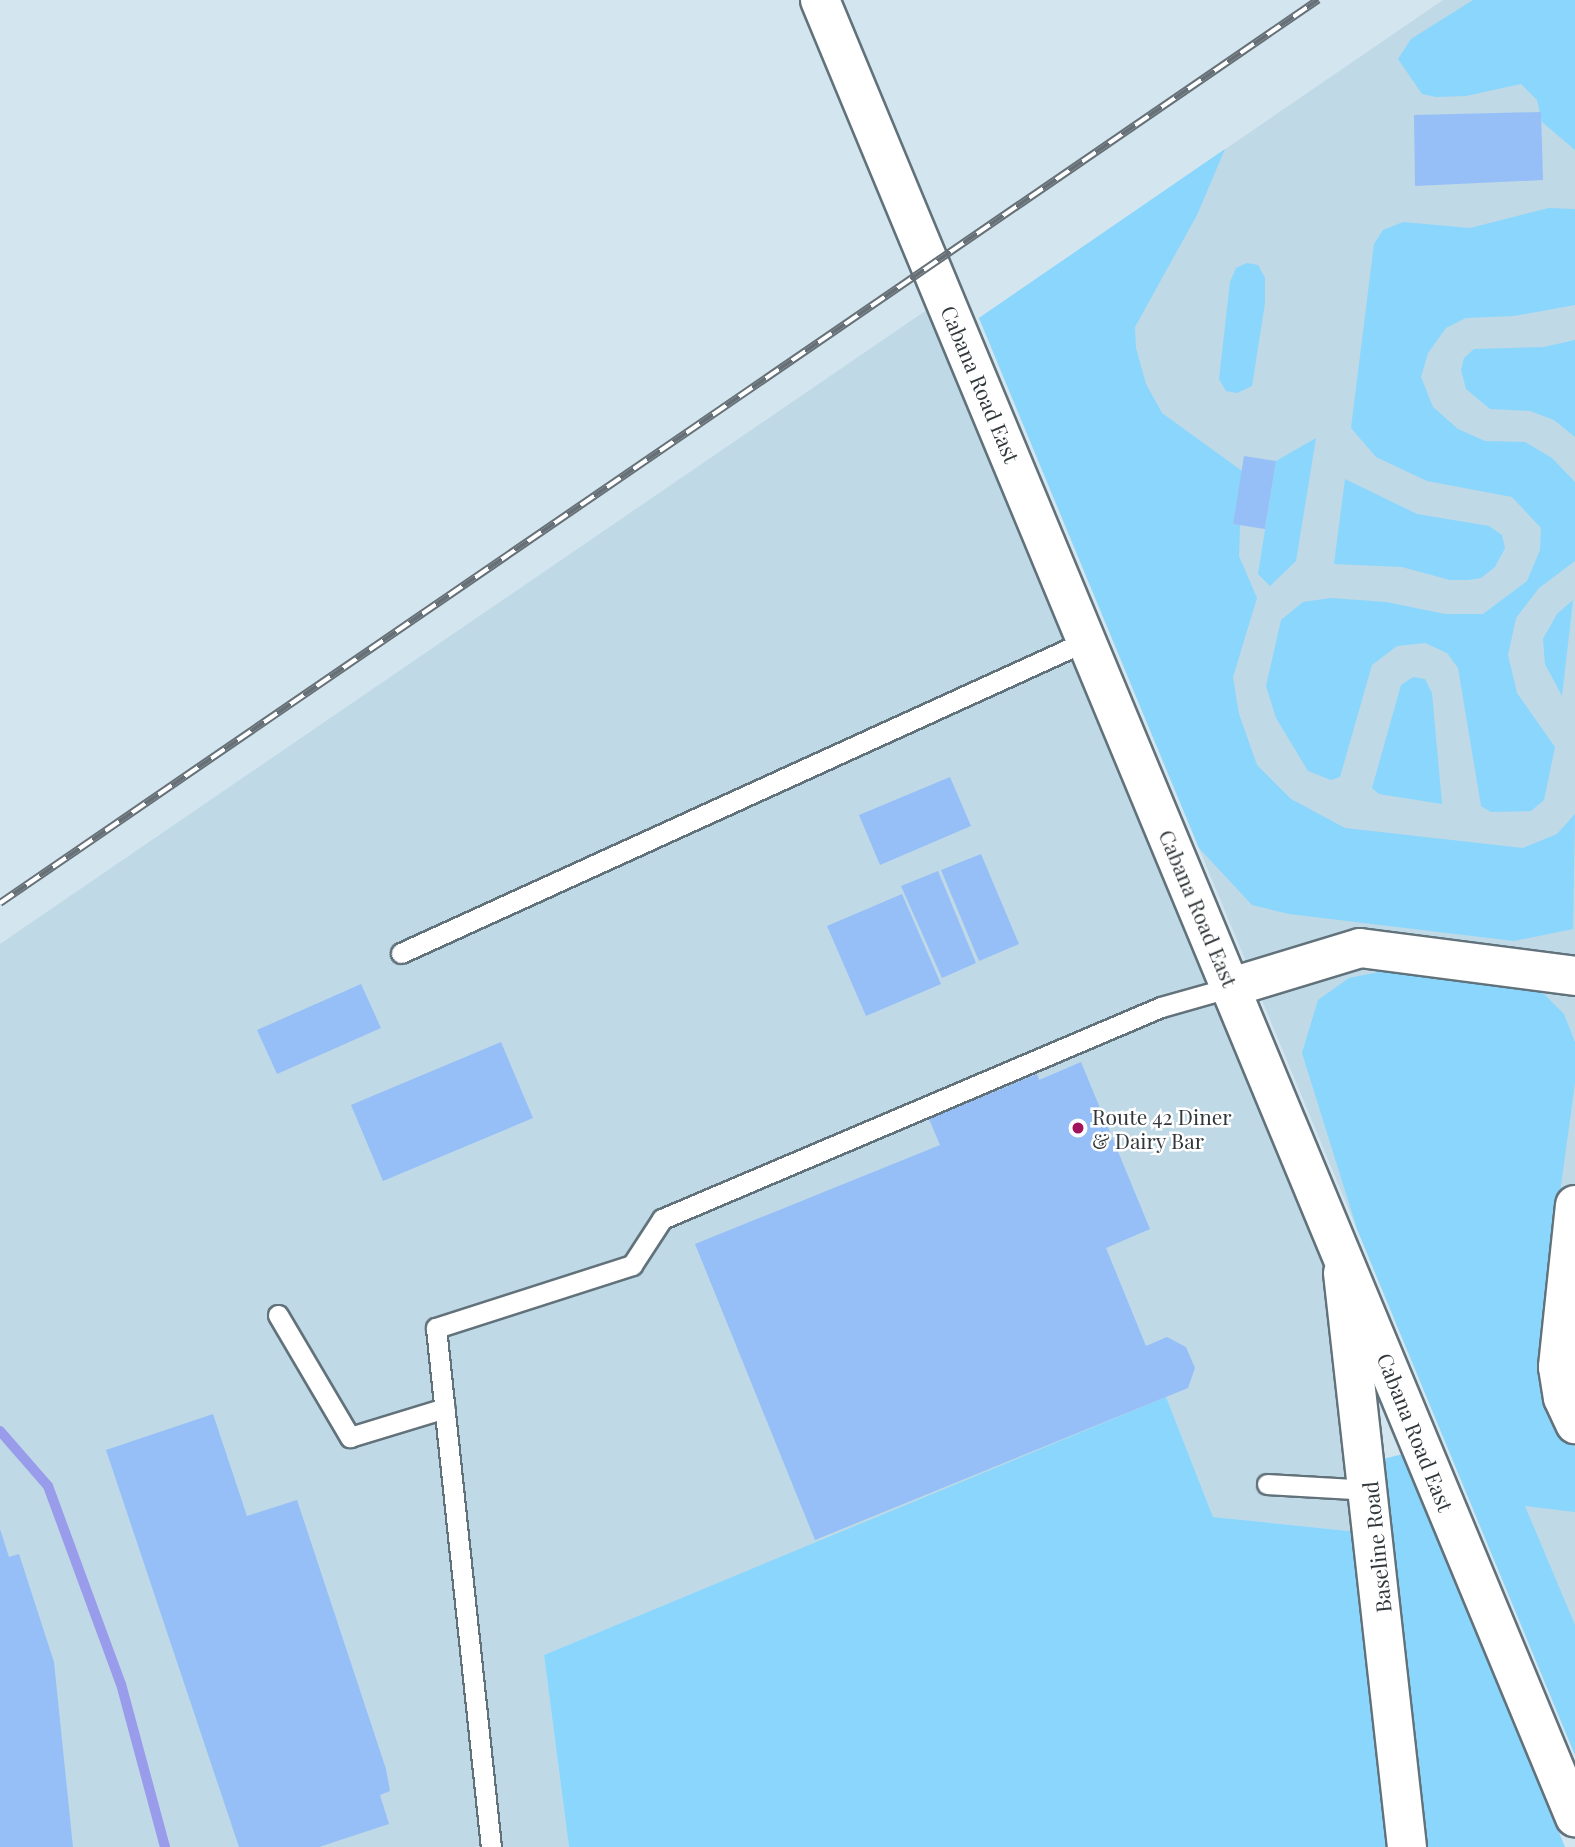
<!DOCTYPE html>
<style>
body{margin:0}
#map{position:relative;width:1575px;height:1847px;overflow:hidden;background:#d3e5ef;font-family:"Playfair Display",serif}
div>[style]{position:absolute}
.built>*{inset:0;background:#bfd9e6}
.green>*{inset:0;background:#8ad6fd}
.stream>*{height:10px;margin:-5px;padding:0 5px;transform-origin:5px;border-radius:5px;background:#999ceb}
.building>*{inset:0;background:#96bff7}
.roads{filter:drop-shadow(2px 0 #62727b) drop-shadow(-2px 0 #62727b) drop-shadow(0 2px #62727b) drop-shadow(0 -2px #62727b)}
.service>*{height:19px;margin:-9.5px;padding:0 9.5px;transform-origin:9.5px;border-radius:9.5px;background:#fff}
.minor>*{height:38px;margin:-19px;padding:0 19px;transform-origin:19px;border-radius:19px;background:#fff}
.secondary>*{height:38px;margin:-19px;padding:0 19px;transform-origin:19px;border-radius:19px;background:#fff}
.rail>*{height:8px;margin-top:-4px;transform-origin:0;background:repeating-linear-gradient(90deg,#fff 0 16px,#667076 0 32px);box-sizing:border-box;border-block:2px solid #667076}
.dots>*{width:19px;height:19px;translate:-50% -50%;box-sizing:border-box;border:4px solid #fff;border-radius:50%}
span{translate:-50% -50%;white-space:nowrap;text-align:center;line-height:1.15;-webkit-text-stroke:5px #fff;paint-order:stroke}
.street-label{font-size:21px;color:#31383b}
.poi-label{font-size:21px;color:#31383b}
.left{translate:0 -50%;text-align:left}
</style>
<div id="map">
<div class="built">
<i style="clip-path:polygon(1443px 0,1575px 0,1575px 1755px,979px 318px)"></i>
<i style="clip-path:polygon(934px 305px,1327px 1271px,1358px 1532px,1213px 1517px,1166px 1398px,544px 1655px,569px 1847px,0 1847px,0 944px)"></i>
</div>
<div class="green">
<i style="clip-path:polygon(1473px 0,1575px 0,1575px 150px,1542px 122px,1537px 100px,1521px 84px,1466px 96px,1436px 97px,1422px 94px,1398px 59px,1411px 39px)"></i>
<i style="clip-path:polygon(1225px 149px,1197px 215px,1135px 327px,1136px 348px,1146px 384px,1162px 413px,1242px 471px,1233px 524px,1240px 525px,1239px 556px,1257px 598px,1233px 677px,1239px 714px,1257px 765px,1291px 799px,1345px 828px,1523px 848px,1557px 834px,1575px 814px,1573px 929px,1514px 941px,1289px 914px,1252px 905px,1199px 848px,979px 318px)"></i>
<i style="clip-path:polygon(1549px 208px,1575px 209px,1575px 305px,1514px 316px,1466px 318px,1446px 328px,1428px 353px,1421px 377px,1433px 407px,1458px 429px,1485px 441px,1525px 442px,1552px 458px,1575px 482px,1575px 561px,1539px 588px,1516px 618px,1508px 655px,1517px 693px,1555px 747px,1544px 800px,1531px 811px,1491px 812px,1481px 806px,1458px 668px,1447px 653px,1425px 643px,1397px 646px,1372px 665px,1340px 777px,1331px 780px,1308px 771px,1276px 718px,1266px 686px,1281px 620px,1303px 602px,1331px 598px,1386px 602px,1445px 614px,1483px 614px,1527px 581px,1540px 550px,1541px 528px,1512px 497px,1427px 481px,1376px 457px,1351px 428px,1374px 244px,1383px 230px,1403px 222px,1470px 228px)"></i>
<i style="clip-path:polygon(1247px 263px,1258px 265px,1265px 278px,1265px 303px,1252px 386px,1237px 393px,1226px 391px,1219px 379px,1230px 282px,1236px 268px)"></i>
<i style="clip-path:polygon(1575px 340px,1575px 437px,1554px 420px,1530px 411px,1490px 409px,1466px 389px,1461px 370px,1464px 358px,1474px 349px,1544px 347px)"></i>
<i style="clip-path:polygon(1316px 438px,1296px 561px,1270px 586px,1258px 574px,1276px 461px)"></i>
<i style="clip-path:polygon(1345px 479px,1417px 514px,1489px 526px,1502px 535px,1505px 548px,1495px 567px,1481px 578px,1468px 580px,1450px 580px,1402px 567px,1334px 564px)"></i>
<i style="clip-path:polygon(1573px 600px,1562px 696px,1545px 664px,1543px 639px,1557px 614px)"></i>
<i style="clip-path:polygon(1413px 677px,1425px 679px,1432px 693px,1442px 804px,1379px 794px,1372px 788px,1401px 685px)"></i>
<i style="clip-path:polygon(1389px 970px,1540px 990px,1564px 1014px,1575px 1042px,1575px 1083px,1541px 1331px,1552px 1403px,1575px 1448px,1575px 1512px,1525px 1506px,1575px 1625px,1575px 1755px,1357px 1229px,1302px 1053px,1318px 1000px,1349px 978px)"></i>
<i style="clip-path:polygon(1166px 1397px,1213px 1517px,1358px 1532px,1392px 1847px,569px 1847px,544px 1655px)"></i>
<i style="clip-path:polygon(1403px 1454px,1565px 1847px,1425px 1847px,1383px 1459px)"></i>
</div>
<div class="stream">
<i style="left:0;top:1431px;width:73px;rotate:48.9deg"></i>
<i style="left:48px;top:1486px;width:211px;rotate:69.8deg"></i>
<i style="left:121px;top:1684px;width:169px;rotate:74.9deg"></i>
</div>
<div class="building">
<i style="clip-path:polygon(1541px 112px,1543px 180px,1415px 186px,1414px 115px)"></i>
<i style="clip-path:polygon(1244px 456px,1276px 461px,1265px 529px,1233px 524px)"></i>
<i style="clip-path:polygon(950px 777px,971px 826px,880px 865px,859px 815px)"></i>
<i style="clip-path:polygon(981px 854px,1019px 944px,979px 961px,941px 870px)"></i>
<i style="clip-path:polygon(938px 871px,976px 963px,942px 978px,901px 886px)"></i>
<i style="clip-path:polygon(902px 894px,941px 984px,866px 1016px,827px 926px)"></i>
<i style="clip-path:polygon(361px 984px,381px 1028px,277px 1074px,257px 1030px)"></i>
<i style="clip-path:polygon(501px 1042px,533px 1118px,383px 1181px,351px 1105px)"></i>
<i style="clip-path:polygon(1081px 1062px,1150px 1229px,1106px 1248px,1146px 1346px,1167px 1337px,1186px 1347px,1195px 1368px,1188px 1388px,815px 1540px,695px 1244px,940px 1145px,929px 1119px,1037px 1074px,1039px 1080px)"></i>
<i style="clip-path:polygon(213px 1414px,247px 1516px,297px 1500px,386px 1769px,390px 1791px,380px 1795px,389px 1824px,319px 1847px,239px 1847px,106px 1450px)"></i>
<i style="clip-path:polygon(0 1529px,9px 1557px,19px 1554px,54px 1662px,73px 1847px,0 1847px)"></i>
</div>
<div class="roads">
<div class="service">
<i style="left:401px;top:953px;width:755px;rotate:-24.49deg"></i>
<i style="left:278px;top:1315px;width:142px;rotate:59.5deg"></i>
<i style="left:350px;top:1437px;width:99px;rotate:-17deg"></i>
<i style="left:1267px;top:1484px;width:103px;rotate:3.3deg"></i>
<i style="left:491px;top:1847px;width:522px;rotate:-96.05deg"></i>
<i style="left:436px;top:1328px;width:206px;rotate:-17.8deg"></i>
<i style="left:632px;top:1265px;width:55px;rotate:-56.9deg"></i>
<i style="left:662px;top:1219px;width:542px;rotate:-23.02deg"></i>
<i style="left:1161px;top:1007px;width:74px;rotate:-15.7deg"></i>
</div>
<div class="minor">
<i style="left:1232px;top:987px;width:134px;rotate:-16.9deg"></i>
<i style="left:1360px;top:948px;width:217px;rotate:7.4deg"></i>
<i style="left:1575px;top:1205px;width:163px;rotate:96deg"></i>
<i style="left:1558px;top:1367px;width:31px;rotate:81deg"></i>
<i style="left:1563px;top:1398px;width:29px;rotate:65deg"></i>
<i style="left:1343px;top:1273px;width:578px;rotate:83.64deg"></i>
</div>
<div class="secondary">
<i style="left:820px;top:0;width:1968px;rotate:67.44deg"></i>
</div>
</div>
<div class="rail">
<i style="left:0;top:903px;width:1598px;rotate:-34.42deg"></i>
</div>
<div class="dots">
<i style="left:1078px;top:1128px;background:#a1145c"></i>
</div>
<div class="street-label">
<span style="left:981px;top:384px;rotate:67deg">Cabana Road East</span>
<span style="left:1199px;top:908px;rotate:67deg">Cabana Road East</span>
<span style="left:1416px;top:1432px;rotate:68deg">Cabana Road East</span>
<span style="left:1376px;top:1547px;rotate:-96deg">Baseline Road</span>
</div>
<div class="poi-label">
<span class="left" style="left:1092px;top:1128px">Route 42 Diner<br>&amp; Dairy Bar</span>
</div>
</div>
